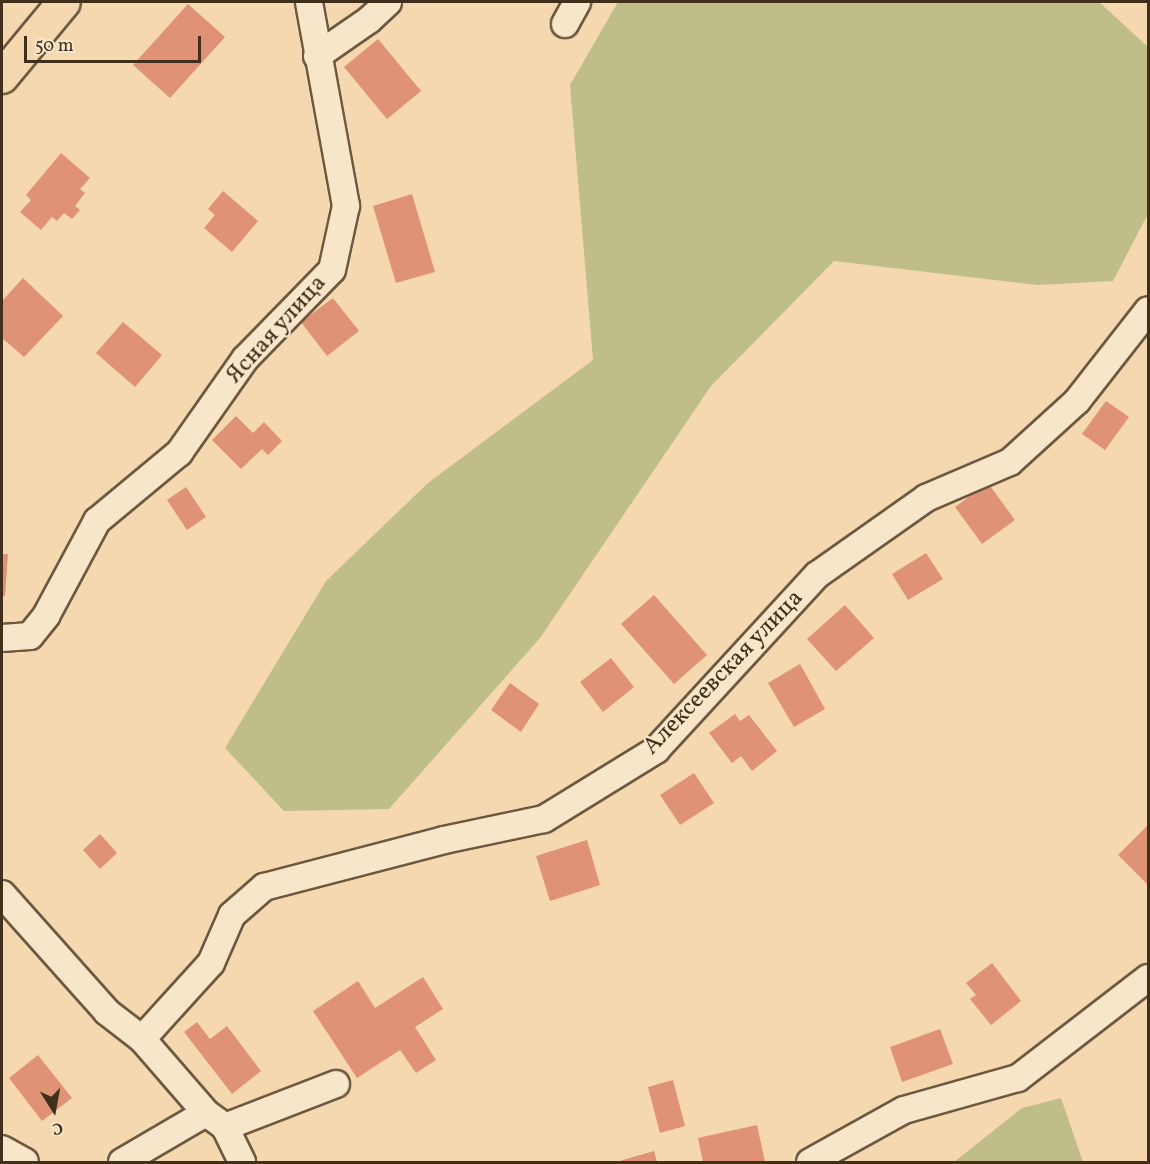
<!DOCTYPE html>
<meta charset="utf-8">
<style>
body{margin:0}
#map{position:relative;width:1150px;height:1164px;overflow:hidden;background:#f5d8af;font-family:Vollkorn,serif}
div>[style]{position:absolute}
.green>*{inset:0;background:#bfbe88}
.building>*{inset:0;background:#df9275}
.roads{filter:drop-shadow(2px 0 #6d5940) drop-shadow(-2px 0 #6d5940) drop-shadow(0 2px #6d5940) drop-shadow(0 -2px #6d5940)}
.minor>*{height:26px;margin:-13px;padding:0 13px;transform-origin:13px;border-radius:13px;background:#f8e6cb}
.major>*{height:32px;margin:-16px;padding:0 16px;transform-origin:16px;border-radius:16px;background:#f5d8af}
span{translate:-50% -50%;white-space:nowrap;text-align:center;line-height:1.15;-webkit-text-stroke:4.5px #f8e6cb;paint-order:stroke}
.street-label{font-size:24px;color:#402f1b}
.frame{position:absolute;inset:0;border:3px solid #402f1b;pointer-events:none}
.north{position:absolute;left:24px;top:1080px;width:60px;height:60px;-webkit-text-stroke:4px #f8e6cb;paint-order:stroke;rotate:169deg;font-size:16px;font-weight:700;line-height:24px;text-align:center;color:#402f1b}
.north::after{content:'';display:block;margin:auto;width:21px;height:27px;background:#402f1b;clip-path:polygon(50% 0,100% 100%,50% 72%,0 100%)}
.scale{position:absolute;left:24px;top:36px;width:177px;height:27px;box-sizing:border-box;border:3px solid #402f1b;border-top:0;padding-left:8px;font-size:18px;line-height:21px;white-space:nowrap;color:#402f1b;-webkit-text-stroke:4px #f8e6cb;paint-order:stroke}
</style>
<div id="map">
<div class="green">
<i style="clip-path:polygon(618px 2px,1099px 2px,1148px 47px,1148px 214px,1113px 281px,1038px 285px,834px 261px,711px 386px,540px 638px,389px 809px,284px 811px,225px 748px,326px 581px,428px 483px,593px 360px,570px 85px)"></i>
<i style="clip-path:polygon(1061px 1098px,1083px 1162px,954px 1162px,1022px 1108px)"></i>
</div>
<div class="building">
<i style="clip-path:polygon(188px 4px,225px 37px,170px 98px,133px 65px)"></i>
<i style="clip-path:polygon(378px 39px,421px 91px,387px 119px,344px 67px)"></i>
<i style="clip-path:polygon(61px 153px,90px 178px,80px 189px,85px 193px,75px 206px,80px 210px,72px 219px,64px 213px,57px 221px,52px 217px,41px 230px,20px 212px,31px 200px,26px 195px)"></i>
<i style="clip-path:polygon(223px 191px,258px 221px,232px 252px,204px 228px,215px 215px,208px 209px)"></i>
<i style="clip-path:polygon(412px 194px,435px 272px,396px 283px,373px 206px)"></i>
<i style="clip-path:polygon(23px 278px,63px 316px,24px 357px,2px 338px,2px 301px)"></i>
<i style="clip-path:polygon(333px 298px,359px 331px,327px 356px,301px 322px)"></i>
<i style="clip-path:polygon(123px 322px,162px 355px,135px 387px,96px 353px)"></i>
<i style="clip-path:polygon(1106px 401px,1129px 417px,1105px 450px,1082px 434px)"></i>
<i style="clip-path:polygon(236px 416px,253px 433px,264px 422px,282px 441px,268px 455px,262px 449px,241px 469px,212px 440px)"></i>
<i style="clip-path:polygon(988px 483px,1015px 520px,982px 544px,955px 507px)"></i>
<i style="clip-path:polygon(186px 487px,206px 517px,187px 530px,167px 500px)"></i>
<i style="clip-path:polygon(926px 553px,943px 579px,908px 600px,892px 574px)"></i>
<i style="clip-path:polygon(2px 554px,8px 554px,5px 596px,2px 596px)"></i>
<i style="clip-path:polygon(654px 595px,707px 655px,674px 684px,621px 624px)"></i>
<i style="clip-path:polygon(845px 605px,874px 638px,836px 671px,807px 639px)"></i>
<i style="clip-path:polygon(611px 658px,634px 687px,603px 712px,580px 682px)"></i>
<i style="clip-path:polygon(800px 664px,825px 709px,794px 727px,768px 683px)"></i>
<i style="clip-path:polygon(510px 683px,539px 704px,521px 732px,491px 710px)"></i>
<i style="clip-path:polygon(735px 714px,740px 721px,749px 715px,777px 751px,752px 771px,741px 756px,732px 763px,709px 733px)"></i>
<i style="clip-path:polygon(694px 773px,714px 803px,680px 825px,660px 795px)"></i>
<i style="clip-path:polygon(1148px 825px,1148px 885px,1118px 855px)"></i>
<i style="clip-path:polygon(100px 834px,117px 853px,100px 869px,83px 850px)"></i>
<i style="clip-path:polygon(587px 840px,600px 885px,550px 901px,536px 856px)"></i>
<i style="clip-path:polygon(992px 963px,1021px 1001px,991px 1025px,970px 999px,976px 995px,966px 983px)"></i>
<i style="clip-path:polygon(423px 977px,443px 1009px,415px 1027px,436px 1060px,416px 1073px,400px 1050px,357px 1078px,313px 1011px,358px 981px,375px 1008px)"></i>
<i style="clip-path:polygon(197px 1022px,210px 1039px,227px 1026px,261px 1071px,232px 1094px,184px 1032px)"></i>
<i style="clip-path:polygon(940px 1029px,953px 1064px,902px 1082px,890px 1047px)"></i>
<i style="clip-path:polygon(38px 1055px,72px 1098px,42px 1121px,9px 1078px)"></i>
<i style="clip-path:polygon(673px 1080px,685px 1126px,660px 1133px,648px 1087px)"></i>
<i style="clip-path:polygon(757px 1125px,765px 1162px,703px 1162px,698px 1138px)"></i>
<i style="clip-path:polygon(654px 1151px,657px 1162px,616px 1162px)"></i>
</div>
<div class="roads">
<div class="minor">
<i style="left:565px;top:24px;width:25px;rotate:-61deg"></i>
<i style="left:317px;top:56px;width:63px;rotate:-34.7deg"></i>
<i style="left:369px;top:20px;width:26px;rotate:-43deg"></i>
<i style="left:2px;top:638px;width:28px;rotate:-4deg"></i>
<i style="left:30px;top:636px;width:26px;rotate:-51deg"></i>
<i style="left:46px;top:616px;width:108px;rotate:-61.8deg"></i>
<i style="left:97px;top:521px;width:107px;rotate:-39.7deg"></i>
<i style="left:179px;top:453px;width:115px;rotate:-54.9deg"></i>
<i style="left:245px;top:359px;width:124px;rotate:-45.7deg"></i>
<i style="left:332px;top:270px;width:66px;rotate:-77.7deg"></i>
<i style="left:346px;top:206px;width:207px;rotate:-100.3deg"></i>
<i style="left:2px;top:894px;width:158px;rotate:48.3deg"></i>
<i style="left:107px;top:1012px;width:44px;rotate:37.6deg"></i>
<i style="left:142px;top:1039px;width:98px;rotate:49.1deg"></i>
<i style="left:206px;top:1113px;width:24px;rotate:36deg"></i>
<i style="left:225px;top:1127px;width:39px;rotate:64deg"></i>
<i style="left:142px;top:1039px;width:103px;rotate:-47.8deg"></i>
<i style="left:211px;top:963px;width:52px;rotate:-66.4deg"></i>
<i style="left:232px;top:915px;width:43px;rotate:-41.2deg"></i>
<i style="left:264px;top:887px;width:186px;rotate:-14.6deg"></i>
<i style="left:444px;top:840px;width:102px;rotate:-11.9deg"></i>
<i style="left:544px;top:819px;width:132px;rotate:-31.6deg"></i>
<i style="left:656px;top:750px;width:238px;rotate:-47.4deg"></i>
<i style="left:817px;top:575px;width:133px;rotate:-35.2deg"></i>
<i style="left:926px;top:498px;width:91px;rotate:-23.2deg"></i>
<i style="left:1010px;top:462px;width:91px;rotate:-42.3deg"></i>
<i style="left:1077px;top:401px;width:115px;rotate:-52deg"></i>
<i style="left:225px;top:1127px;width:119px;rotate:-21.2deg"></i>
<i style="left:2px;top:1149px;width:26px;rotate:29deg"></i>
<i style="left:122px;top:1162px;width:97px;rotate:-30.3deg"></i>
<i style="left:810px;top:1162px;width:107px;rotate:-29deg"></i>
<i style="left:904px;top:1110px;width:118px;rotate:-15.7deg"></i>
<i style="left:1018px;top:1078px;width:164px;rotate:-37.6deg"></i>
</div>
<div class="major">
<i style="left:2px;top:77px;width:97px;rotate:-50.4deg"></i>
</div>
</div>
<div class="street-label">
<span style="left:277px;top:330px;rotate:-48deg">Ясная улица</span>
<span style="left:724px;top:673px;rotate:-46deg">Алексеевская улица</span>
</div>
<div class="frame"></div>
<div class="north">С</div>
<div class="scale">50 m</div>
</div>
